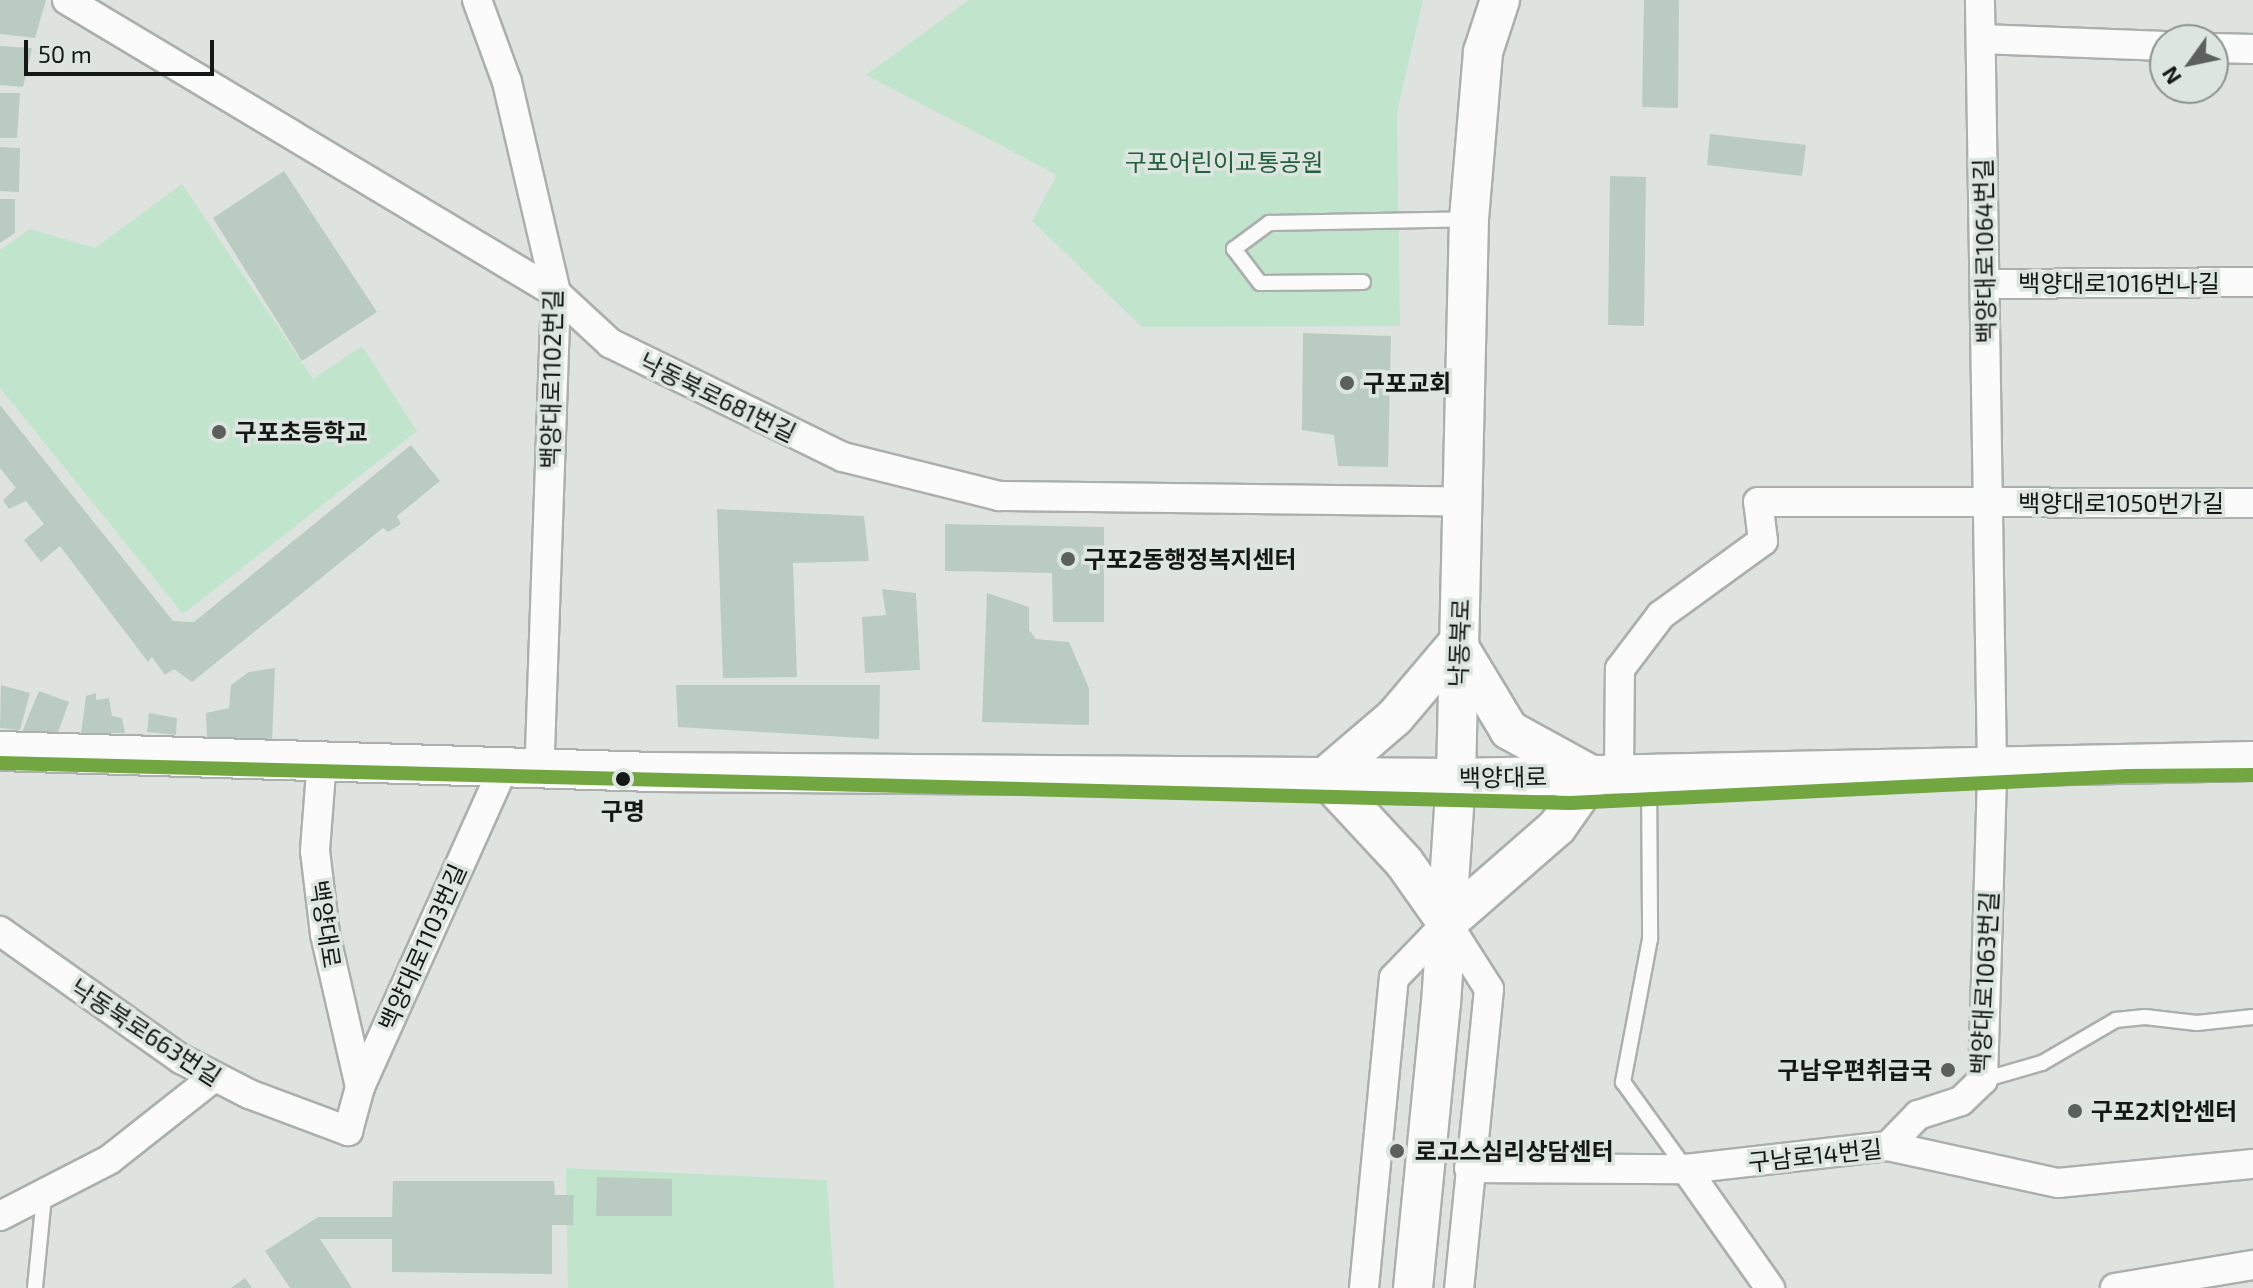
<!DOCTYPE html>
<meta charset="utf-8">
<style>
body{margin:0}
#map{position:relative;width:2253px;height:1288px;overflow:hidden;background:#dee3e0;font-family:"Exo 2","Noto Sans KR",sans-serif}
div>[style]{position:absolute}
.green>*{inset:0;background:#c1e4cd}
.building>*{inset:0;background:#baccc1}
.roads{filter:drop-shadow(2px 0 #abafad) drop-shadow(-2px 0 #abafad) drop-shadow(0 2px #abafad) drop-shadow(0 -2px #abafad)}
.service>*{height:14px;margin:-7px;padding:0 7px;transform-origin:7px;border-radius:7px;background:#fafbfa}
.minor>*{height:28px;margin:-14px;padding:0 14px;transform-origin:14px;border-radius:14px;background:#fafbfa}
.secondary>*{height:38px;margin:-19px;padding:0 19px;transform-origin:19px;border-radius:19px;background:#fafbfa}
.metro-1>*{height:14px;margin:-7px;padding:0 7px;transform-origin:7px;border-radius:7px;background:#71a640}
.dots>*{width:22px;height:22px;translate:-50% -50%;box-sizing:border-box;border:4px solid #dce5df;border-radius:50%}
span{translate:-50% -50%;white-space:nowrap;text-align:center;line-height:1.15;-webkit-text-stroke:7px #dce5df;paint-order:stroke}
.park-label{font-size:24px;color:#24603d}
.street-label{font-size:24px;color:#151816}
.poi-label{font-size:24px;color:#151816;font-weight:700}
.left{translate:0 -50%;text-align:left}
.right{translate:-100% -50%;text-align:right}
.stop-label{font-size:24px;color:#151816;font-weight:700}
.north{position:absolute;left:2149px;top:24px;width:80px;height:80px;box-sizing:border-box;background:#dce5df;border:2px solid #8c938f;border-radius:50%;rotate:237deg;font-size:22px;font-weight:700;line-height:32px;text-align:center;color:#151816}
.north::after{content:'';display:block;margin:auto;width:28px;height:36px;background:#5b5f5d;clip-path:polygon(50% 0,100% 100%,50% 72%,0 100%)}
.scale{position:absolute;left:24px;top:40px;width:190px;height:36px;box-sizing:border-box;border:4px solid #151816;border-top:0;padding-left:10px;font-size:24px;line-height:28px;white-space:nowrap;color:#151816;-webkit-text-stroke:6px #dce5df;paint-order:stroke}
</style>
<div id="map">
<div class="green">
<i style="clip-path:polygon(969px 0,1423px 0,1397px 112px,1400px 326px,1142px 327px,1032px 221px,1057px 175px,866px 75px)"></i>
<i style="clip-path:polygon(182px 184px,313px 379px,362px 346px,417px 431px,183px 614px,0 388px,0 250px,30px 229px,95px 248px)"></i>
<i style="clip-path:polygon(566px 1168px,827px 1180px,834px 1288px,568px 1288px)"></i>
</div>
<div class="building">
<i style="clip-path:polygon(0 0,46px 0,35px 38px,0 34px)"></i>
<i style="clip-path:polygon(1644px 0,1679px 0,1678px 108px,1642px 107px)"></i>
<i style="clip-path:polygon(0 46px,32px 48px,23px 87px,0 85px)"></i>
<i style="clip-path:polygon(0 93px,20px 93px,17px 138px,0 138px)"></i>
<i style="clip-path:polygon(1710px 134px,1806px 145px,1802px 176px,1707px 165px)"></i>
<i style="clip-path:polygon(0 147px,20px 148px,19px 192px,0 191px)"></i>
<i style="clip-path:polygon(284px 171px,377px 312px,302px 361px,213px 218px)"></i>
<i style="clip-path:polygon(1610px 176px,1646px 177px,1644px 326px,1608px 325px)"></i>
<i style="clip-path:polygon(0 199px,15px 199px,15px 233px,0 243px)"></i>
<i style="clip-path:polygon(1303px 333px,1391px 336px,1388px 467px,1338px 466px,1334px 435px,1302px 430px)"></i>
<i style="clip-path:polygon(0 405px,173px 621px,194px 622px,411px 445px,440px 481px,397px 516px,401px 524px,388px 532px,383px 528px,192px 682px,174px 669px,165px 675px,152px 657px,148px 662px,60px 546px,41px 562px,24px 540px,44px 524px,26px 501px,9px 509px,3px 500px,16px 488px,0 468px)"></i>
<i style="clip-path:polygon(717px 509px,864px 516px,869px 561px,793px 563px,797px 677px,723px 678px)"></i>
<i style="clip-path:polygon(945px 524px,1104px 527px,1104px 622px,1053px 622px,1052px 573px,945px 571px)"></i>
<i style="clip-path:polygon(882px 589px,916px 593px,920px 670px,865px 673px,862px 617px,886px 615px)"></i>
<i style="clip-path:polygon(987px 593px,1029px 607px,1029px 630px,1036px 639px,1069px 642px,1089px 688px,1089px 725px,982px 722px)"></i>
<i style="clip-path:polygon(275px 668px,272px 742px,207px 739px,206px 713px,229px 708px,231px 685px,249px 672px)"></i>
<i style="clip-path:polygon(1px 685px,30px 693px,20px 730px,0 728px)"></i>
<i style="clip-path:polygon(676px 685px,880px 685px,879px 739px,678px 727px)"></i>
<i style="clip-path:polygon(39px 691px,69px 702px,56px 738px,22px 732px)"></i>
<i style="clip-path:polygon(96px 693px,96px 700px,109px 698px,112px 716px,122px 718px,125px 733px,81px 733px,86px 696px)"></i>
<i style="clip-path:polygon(149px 713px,177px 718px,176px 735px,147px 732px)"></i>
<i style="clip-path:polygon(597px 1177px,672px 1179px,672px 1216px,596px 1216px)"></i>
<i style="clip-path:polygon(393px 1181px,554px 1181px,555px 1195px,574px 1195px,573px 1225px,552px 1225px,552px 1274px,392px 1272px,392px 1239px,320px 1239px,352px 1288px,290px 1288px,265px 1251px,318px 1217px,392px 1217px)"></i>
<i style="clip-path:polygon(245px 1278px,252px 1288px,231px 1288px)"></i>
</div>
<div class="roads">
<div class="service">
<i style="left:1363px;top:282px;width:103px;rotate:179.4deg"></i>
<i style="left:1260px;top:283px;width:43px;rotate:-127.4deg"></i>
<i style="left:1234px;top:249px;width:44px;rotate:-36.6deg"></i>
<i style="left:1269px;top:223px;width:200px;rotate:-1.1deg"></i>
<i style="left:1649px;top:777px;width:162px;rotate:89.6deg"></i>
<i style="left:1650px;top:939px;width:146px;rotate:100.7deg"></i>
<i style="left:1623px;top:1082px;width:107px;rotate:54.1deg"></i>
<i style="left:1983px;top:1080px;width:61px;rotate:-16.1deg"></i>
<i style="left:2042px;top:1063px;width:86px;rotate:-30.2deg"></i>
<i style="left:2116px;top:1020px;width:29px;rotate:-6deg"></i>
<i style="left:2145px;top:1017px;width:52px;rotate:6.6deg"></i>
<i style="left:2197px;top:1023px;width:56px;rotate:-6.1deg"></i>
<i style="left:35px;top:1288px;width:92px;rotate:-84.4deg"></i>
</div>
<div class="minor">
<i style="left:67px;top:0;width:570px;rotate:30.93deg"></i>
<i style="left:556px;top:293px;width:74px;rotate:42.8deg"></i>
<i style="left:610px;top:343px;width:259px;rotate:26.1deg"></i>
<i style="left:843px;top:457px;width:161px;rotate:14deg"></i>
<i style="left:999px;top:496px;width:466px;rotate:0.7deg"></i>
<i style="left:477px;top:0;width:87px;rotate:69.9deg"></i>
<i style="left:507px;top:82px;width:217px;rotate:76.9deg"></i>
<i style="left:556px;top:293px;width:475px;rotate:92deg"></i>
<i style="left:1981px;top:39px;width:184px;rotate:2.2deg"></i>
<i style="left:2213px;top:48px;width:40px;rotate:1.4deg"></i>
<i style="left:1985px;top:284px;width:268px;rotate:-0.4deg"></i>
<i style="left:322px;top:759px;width:92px;rotate:94.4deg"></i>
<i style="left:315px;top:851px;width:84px;rotate:83.1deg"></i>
<i style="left:325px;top:934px;width:157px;rotate:77.1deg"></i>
<i style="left:1619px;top:776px;width:107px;rotate:-89.5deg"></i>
<i style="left:1620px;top:669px;width:68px;rotate:-52.8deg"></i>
<i style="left:1661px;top:615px;width:126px;rotate:-36deg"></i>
<i style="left:1763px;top:541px;width:39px;rotate:-97deg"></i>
<i style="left:1758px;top:502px;width:495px;rotate:0.1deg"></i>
<i style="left:0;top:931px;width:222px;rotate:35.3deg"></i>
<i style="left:181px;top:1059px;width:76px;rotate:27.2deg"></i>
<i style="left:249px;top:1094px;width:106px;rotate:20.5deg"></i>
<i style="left:348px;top:1131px;width:46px;rotate:-74.7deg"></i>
<i style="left:360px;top:1087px;width:352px;rotate:-65.8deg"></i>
<i style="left:1888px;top:1146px;width:43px;rotate:-45.9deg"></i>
<i style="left:1918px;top:1115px;width:45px;rotate:-18deg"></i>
<i style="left:1961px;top:1101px;width:30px;rotate:-44deg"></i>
<i style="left:1983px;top:1080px;width:312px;rotate:-88.3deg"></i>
<i style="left:1992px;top:768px;width:768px;rotate:-90.9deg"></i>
<i style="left:1469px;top:1168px;width:217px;rotate:0.3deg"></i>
<i style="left:1686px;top:1169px;width:203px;rotate:-6.5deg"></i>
<i style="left:1888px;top:1146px;width:174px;rotate:12.3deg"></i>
<i style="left:2058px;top:1183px;width:196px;rotate:-5.6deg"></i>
<i style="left:1686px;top:1169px;width:146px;rotate:54.8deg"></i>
<i style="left:0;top:1216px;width:123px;rotate:-27.2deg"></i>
<i style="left:109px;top:1160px;width:132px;rotate:-38.3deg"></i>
<i style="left:1364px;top:1288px;width:311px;rotate:-84.5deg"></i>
<i style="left:1394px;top:978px;width:76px;rotate:-46.1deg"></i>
<i style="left:1447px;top:923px;width:78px;rotate:57.5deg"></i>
<i style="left:1489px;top:989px;width:301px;rotate:95.7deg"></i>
<i style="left:2115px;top:1288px;width:140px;rotate:-9.5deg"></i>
</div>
<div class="secondary">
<i style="left:1459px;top:647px;width:97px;rotate:58.9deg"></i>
<i style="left:1509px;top:730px;width:96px;rotate:28.7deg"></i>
<i style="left:0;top:751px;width:654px;rotate:1.84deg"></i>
<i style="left:654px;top:772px;width:802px;rotate:0.43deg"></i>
<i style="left:1456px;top:778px;width:797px;rotate:-1.22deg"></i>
<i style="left:1325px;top:777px;width:116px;rotate:47.1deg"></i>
<i style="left:1404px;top:862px;width:75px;rotate:54.8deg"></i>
<i style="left:1325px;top:777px;width:92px;rotate:-40.6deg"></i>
<i style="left:1395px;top:717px;width:96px;rotate:-49.7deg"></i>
<i style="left:1447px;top:923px;width:146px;rotate:-41.1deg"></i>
<i style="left:1557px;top:827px;width:62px;rotate:-54.8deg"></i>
<i style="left:1413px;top:1288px;width:285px;rotate:-84.4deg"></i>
<i style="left:1441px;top:1004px;width:226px;rotate:-86.2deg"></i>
<i style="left:1456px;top:778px;width:559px;rotate:-88.67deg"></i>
<i style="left:1469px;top:219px;width:168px;rotate:-85.2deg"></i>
<i style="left:1483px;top:52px;width:55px;rotate:-71.9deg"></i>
</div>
</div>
<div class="metro-1">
<i style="left:0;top:763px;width:1571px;rotate:1.46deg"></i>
<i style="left:1570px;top:803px;width:559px;rotate:-2.77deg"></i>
<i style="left:2128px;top:776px;width:125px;rotate:-0.5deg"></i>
</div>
<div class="dots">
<i style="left:1347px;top:383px;background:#5b5f5d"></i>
<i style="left:219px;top:432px;background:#5b5f5d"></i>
<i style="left:1068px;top:559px;background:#5b5f5d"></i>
<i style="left:623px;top:779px;background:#151816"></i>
<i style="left:1948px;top:1070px;background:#5b5f5d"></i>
<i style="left:2075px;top:1111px;background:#5b5f5d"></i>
<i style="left:1397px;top:1151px;background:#5b5f5d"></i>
</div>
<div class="park-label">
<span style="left:1224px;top:162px">구포어린이교통공원</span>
</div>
<div class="street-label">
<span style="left:1984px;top:251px;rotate:-91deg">백양대로1064번길</span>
<span style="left:2119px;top:283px">백양대로1016번나길</span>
<span style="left:551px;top:379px;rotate:-89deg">백양대로1102번길</span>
<span style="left:718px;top:397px;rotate:26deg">낙동북로681번길</span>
<span style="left:2121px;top:503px">백양대로1050번가길</span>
<span style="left:1459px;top:643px;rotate:-88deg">낙동북로</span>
<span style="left:1503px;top:777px;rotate:-1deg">백양대로</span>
<span style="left:326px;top:924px;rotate:81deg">백양대로</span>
<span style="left:422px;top:947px;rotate:-66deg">백양대로1103번길</span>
<span style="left:1984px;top:983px;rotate:-87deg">백양대로1063번길</span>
<span style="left:146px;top:1032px;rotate:33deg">낙동북로663번길</span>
<span style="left:1815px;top:1155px;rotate:-6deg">구남로14번길</span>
</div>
<div class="poi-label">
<span class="left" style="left:1363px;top:383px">구포교회</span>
<span class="left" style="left:235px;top:432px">구포초등학교</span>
<span class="left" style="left:1084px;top:559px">구포2동행정복지센터</span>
<span class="right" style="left:1932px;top:1070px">구남우편취급국</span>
<span class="left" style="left:2091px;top:1111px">구포2치안센터</span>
<span class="left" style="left:1415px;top:1151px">로고스심리상담센터</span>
</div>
<div class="stop-label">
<span style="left:623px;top:811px">구명</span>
</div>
<div class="north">N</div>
<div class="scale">50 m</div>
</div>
